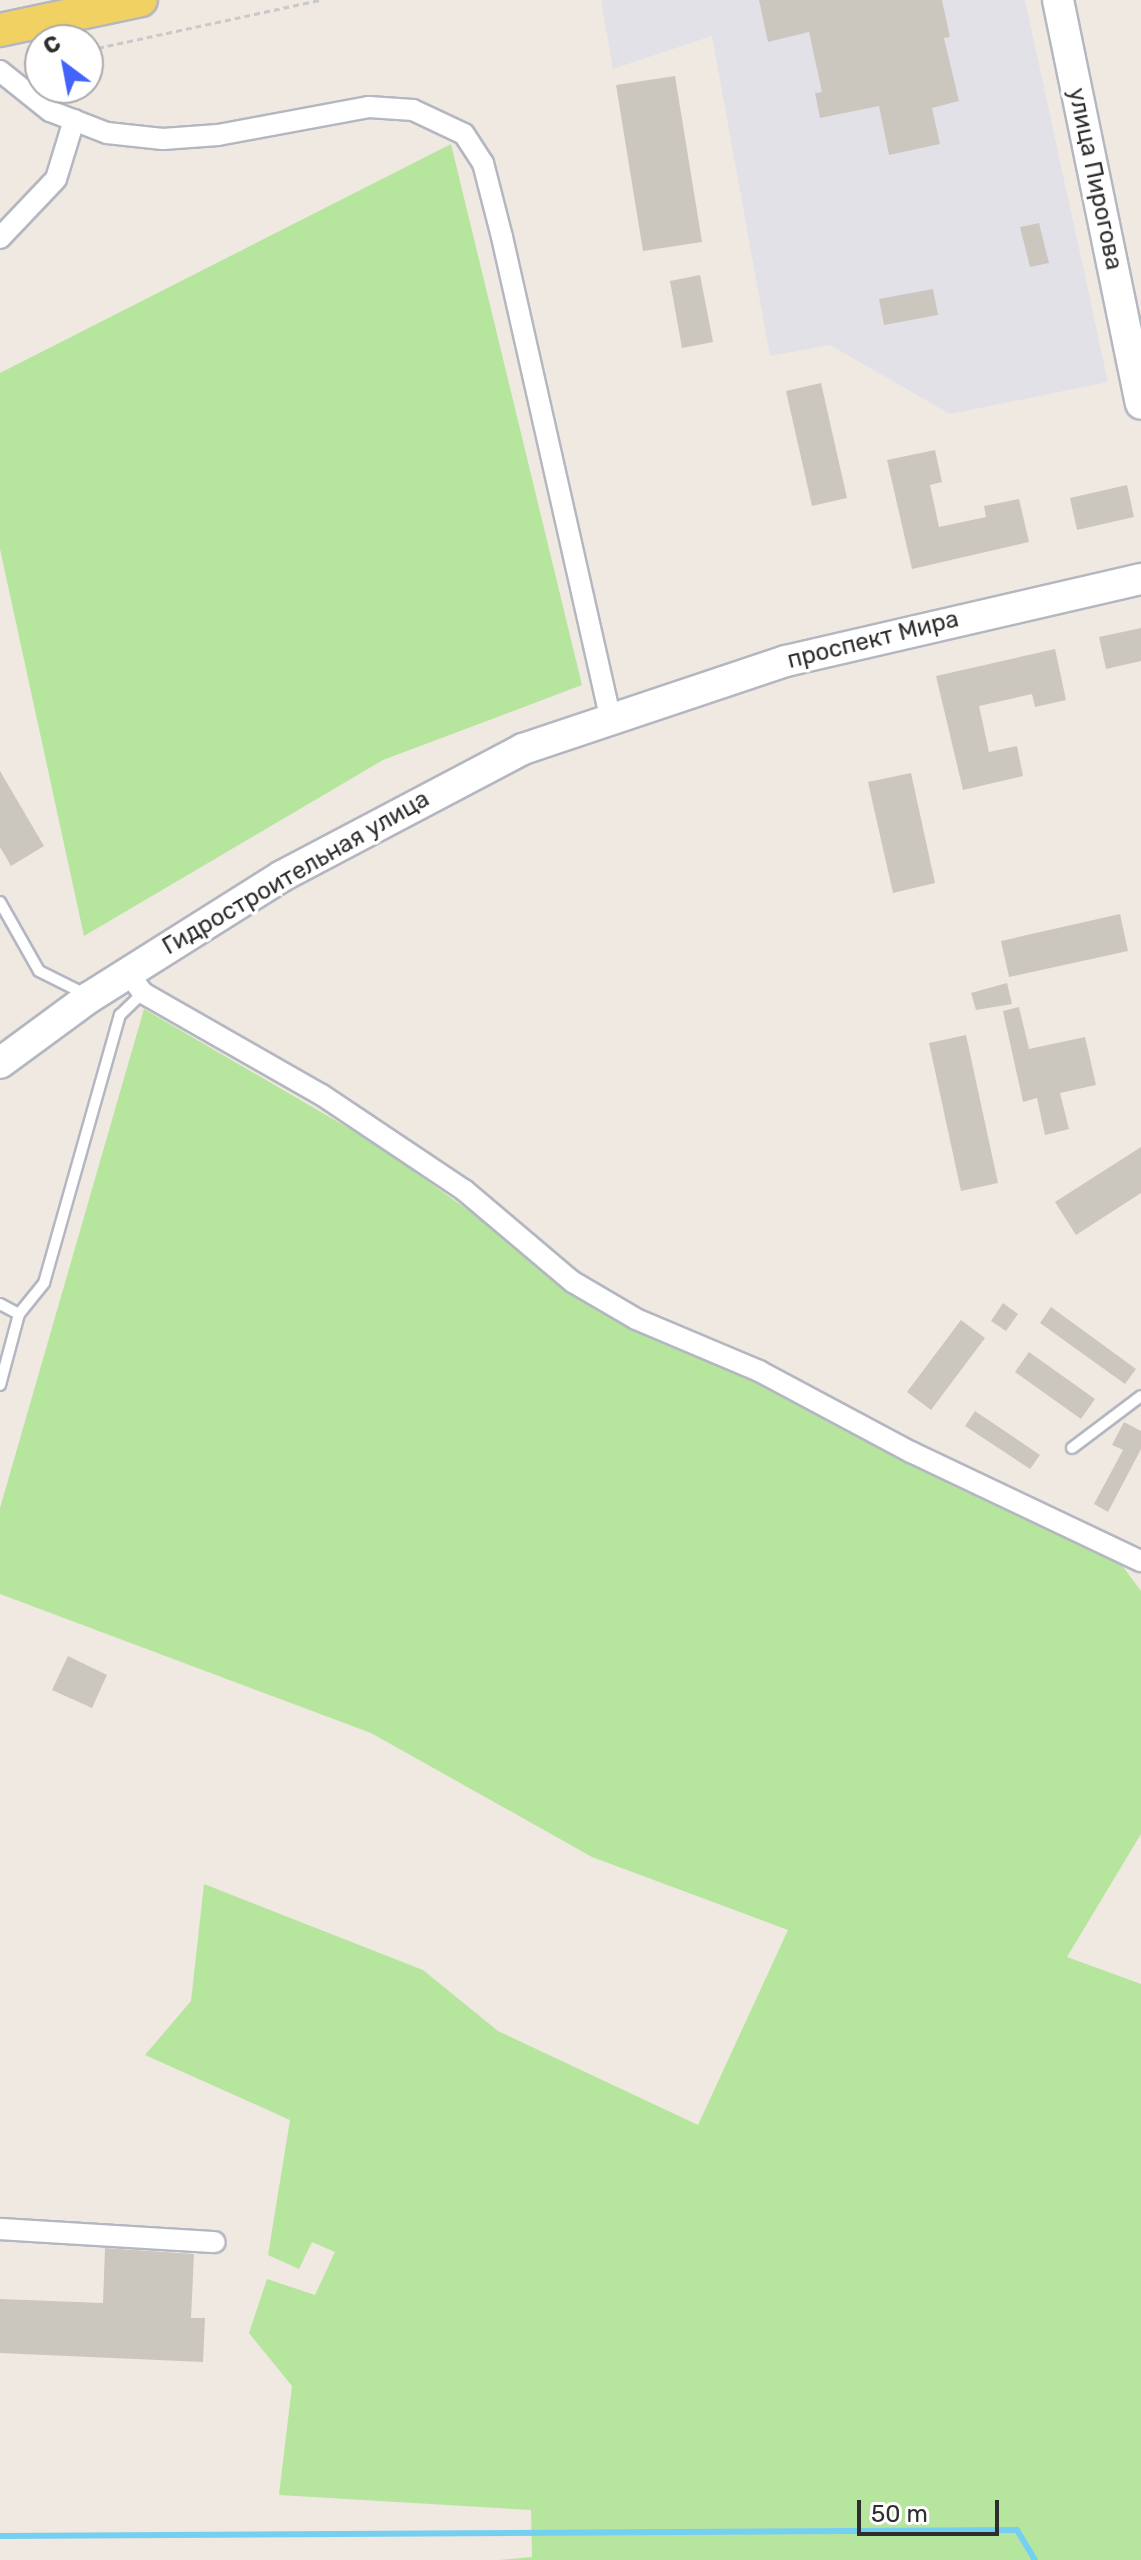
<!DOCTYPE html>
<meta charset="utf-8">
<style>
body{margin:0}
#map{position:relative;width:1141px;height:2560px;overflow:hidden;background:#efe9e1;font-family:Rubik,sans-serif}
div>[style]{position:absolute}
.industrial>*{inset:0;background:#e3e1e8}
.green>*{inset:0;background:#b6e59e}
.stream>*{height:6px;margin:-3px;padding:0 3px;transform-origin:3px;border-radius:3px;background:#75cff0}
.building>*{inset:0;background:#cbc7bf}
.path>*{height:3px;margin-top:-1.5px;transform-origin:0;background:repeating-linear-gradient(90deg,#c9c9c9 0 6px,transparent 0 10px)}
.roads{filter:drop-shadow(2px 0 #b4b7c1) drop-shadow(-2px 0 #b4b7c1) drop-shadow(0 2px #b4b7c1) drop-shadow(0 -2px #b4b7c1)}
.lane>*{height:10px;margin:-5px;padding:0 5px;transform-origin:5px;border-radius:5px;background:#fff}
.street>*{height:20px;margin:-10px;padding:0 10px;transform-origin:10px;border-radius:10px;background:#fff}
.secondary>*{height:30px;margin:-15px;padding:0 15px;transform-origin:15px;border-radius:15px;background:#fff}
.primary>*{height:32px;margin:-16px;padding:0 16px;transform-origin:16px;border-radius:16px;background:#f2d163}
span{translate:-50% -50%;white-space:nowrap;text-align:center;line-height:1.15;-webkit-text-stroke:7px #fff;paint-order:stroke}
.street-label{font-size:24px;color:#2e2e2e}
.north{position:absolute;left:24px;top:24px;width:80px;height:80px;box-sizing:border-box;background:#fff;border:2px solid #ababab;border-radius:50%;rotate:328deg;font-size:22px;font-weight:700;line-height:32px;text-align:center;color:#2e2e2e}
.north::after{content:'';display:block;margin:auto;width:28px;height:36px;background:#4264fb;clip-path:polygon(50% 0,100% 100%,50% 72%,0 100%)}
.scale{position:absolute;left:857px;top:2500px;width:142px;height:36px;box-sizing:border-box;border:4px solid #2e2e2e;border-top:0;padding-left:10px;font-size:24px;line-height:28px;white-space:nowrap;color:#2e2e2e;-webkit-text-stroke:6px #fff;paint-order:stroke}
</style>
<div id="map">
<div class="industrial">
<i style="clip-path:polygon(601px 0,1025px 0,1108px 382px,950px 414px,830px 345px,770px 356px,712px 36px,613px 69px)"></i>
</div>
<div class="green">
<i style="clip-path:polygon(451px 144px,582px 685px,383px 760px,84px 936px,0 549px,0 373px)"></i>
<i style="clip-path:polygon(144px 1009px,376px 1144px,611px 1313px,1112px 1552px,1141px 1591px,1141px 1834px,1067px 1957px,1141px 1984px,1141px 2560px,499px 2560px,532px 2557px,531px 2510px,279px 2495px,292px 2386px,249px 2333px,267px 2279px,315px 2295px,335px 2252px,312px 2242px,299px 2269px,268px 2255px,290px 2120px,145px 2055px,191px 2001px,204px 1884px,423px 1970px,498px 2031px,698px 2125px,788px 1930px,592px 1857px,371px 1733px,0 1594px,0 1508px)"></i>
</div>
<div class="stream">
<i style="left:0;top:2536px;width:1017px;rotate:-0.34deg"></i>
<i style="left:1017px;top:2530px;width:35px;rotate:59deg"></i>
</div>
<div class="building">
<i style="clip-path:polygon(759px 0,942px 0,950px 37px,944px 38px,959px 101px,932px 108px,940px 144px,889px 155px,879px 106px,820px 118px,815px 93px,822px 92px,809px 32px,768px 42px)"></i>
<i style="clip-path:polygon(675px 76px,702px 242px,643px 251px,616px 85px)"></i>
<i style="clip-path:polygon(1039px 223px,1049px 263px,1030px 267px,1020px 227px)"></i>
<i style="clip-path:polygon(700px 275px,713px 342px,682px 348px,670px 281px)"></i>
<i style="clip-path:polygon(933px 289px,938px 315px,884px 325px,879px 299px)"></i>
<i style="clip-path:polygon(821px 383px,847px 498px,812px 506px,786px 391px)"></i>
<i style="clip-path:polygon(935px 450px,942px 482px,930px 485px,939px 527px,986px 517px,984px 506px,1019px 499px,1029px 542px,912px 569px,887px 460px)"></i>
<i style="clip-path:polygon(1127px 485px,1134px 517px,1077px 530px,1070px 498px)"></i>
<i style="clip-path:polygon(1141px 628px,1141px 661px,1106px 669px,1099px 637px)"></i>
<i style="clip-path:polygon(1055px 649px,1066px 700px,1035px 707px,1032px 694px,979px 706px,989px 752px,1017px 746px,1023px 776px,963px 790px,936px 676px)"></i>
<i style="clip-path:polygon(0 771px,44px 846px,11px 866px,0 847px)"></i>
<i style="clip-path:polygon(911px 773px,935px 883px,893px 893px,868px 782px)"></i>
<i style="clip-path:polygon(1120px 914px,1128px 951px,1009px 977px,1001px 941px)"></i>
<i style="clip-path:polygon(1007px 983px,1012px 1004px,976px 1010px,971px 993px)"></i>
<i style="clip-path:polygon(1019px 1007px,1029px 1049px,1085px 1037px,1096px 1085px,1060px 1093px,1069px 1129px,1045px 1135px,1037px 1098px,1023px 1102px,1003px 1011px)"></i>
<i style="clip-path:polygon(966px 1035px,998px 1183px,961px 1191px,929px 1043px)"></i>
<i style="clip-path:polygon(1141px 1147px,1141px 1193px,1076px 1235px,1055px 1202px)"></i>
<i style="clip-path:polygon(1003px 1303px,1018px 1314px,1006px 1331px,991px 1321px)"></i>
<i style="clip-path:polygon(1051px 1307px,1136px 1369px,1125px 1384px,1040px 1323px)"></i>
<i style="clip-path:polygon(961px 1320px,985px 1338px,931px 1410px,907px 1392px)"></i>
<i style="clip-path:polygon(1029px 1352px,1095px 1399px,1081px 1419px,1015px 1372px)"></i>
<i style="clip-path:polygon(975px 1411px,1040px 1455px,1030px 1469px,965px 1426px)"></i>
<i style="clip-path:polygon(1124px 1422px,1141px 1431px,1141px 1449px,1108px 1512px,1094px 1504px,1123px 1450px,1112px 1445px)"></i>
<i style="clip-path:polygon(68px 1656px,107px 1675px,92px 1708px,52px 1690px)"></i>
<i style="clip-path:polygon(105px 2248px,194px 2254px,191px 2318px,205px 2318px,203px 2362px,0 2353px,0 2299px,103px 2303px)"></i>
</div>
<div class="path">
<i style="left:88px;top:50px;width:237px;rotate:-12.2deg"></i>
<i style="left:24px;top:64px;width:16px;rotate:-14deg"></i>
</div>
<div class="roads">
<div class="lane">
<i style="left:0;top:902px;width:79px;rotate:60.5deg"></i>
<i style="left:39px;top:971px;width:51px;rotate:26.6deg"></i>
<i style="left:0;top:1304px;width:21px;rotate:28deg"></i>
<i style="left:0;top:1385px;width:73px;rotate:-75deg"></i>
<i style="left:19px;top:1314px;width:40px;rotate:-51deg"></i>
<i style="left:44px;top:1283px;width:279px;rotate:-74.2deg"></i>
<i style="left:120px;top:1015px;width:32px;rotate:-44deg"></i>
<i style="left:1072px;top:1448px;width:86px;rotate:-37deg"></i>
</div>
<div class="street">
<i style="left:0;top:71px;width:64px;rotate:38.7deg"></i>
<i style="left:50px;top:111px;width:61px;rotate:21.1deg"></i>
<i style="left:107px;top:133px;width:56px;rotate:6.1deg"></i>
<i style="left:163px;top:139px;width:55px;rotate:-4.2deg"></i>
<i style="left:218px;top:135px;width:154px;rotate:-10.5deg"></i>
<i style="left:369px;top:107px;width:44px;rotate:3.9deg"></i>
<i style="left:413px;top:110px;width:56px;rotate:25.2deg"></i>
<i style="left:464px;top:134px;width:35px;rotate:57deg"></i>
<i style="left:483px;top:163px;width:76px;rotate:75.6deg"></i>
<i style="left:502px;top:237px;width:492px;rotate:77.3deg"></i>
<i style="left:0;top:238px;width:81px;rotate:-46.5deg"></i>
<i style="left:56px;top:179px;width:62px;rotate:-73deg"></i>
<i style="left:128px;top:973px;width:25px;rotate:53deg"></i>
<i style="left:143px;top:993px;width:206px;rotate:29.7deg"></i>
<i style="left:322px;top:1095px;width:171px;rotate:33.8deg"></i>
<i style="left:464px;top:1190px;width:143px;rotate:40.2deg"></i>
<i style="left:573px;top:1282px;width:73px;rotate:30.4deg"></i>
<i style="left:636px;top:1319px;width:134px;rotate:22.9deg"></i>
<i style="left:759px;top:1371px;width:172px;rotate:28.1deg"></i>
<i style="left:911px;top:1452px;width:255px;rotate:25.4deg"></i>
<i style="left:0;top:2229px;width:215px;rotate:3.5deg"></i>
</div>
<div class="secondary">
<i style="left:1058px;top:0;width:412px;rotate:78.4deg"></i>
<i style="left:0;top:1063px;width:112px;rotate:-36.3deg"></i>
<i style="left:90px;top:997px;width:227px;rotate:-32.2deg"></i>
<i style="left:282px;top:876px;width:272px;rotate:-27.8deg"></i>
<i style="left:523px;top:749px;width:277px;rotate:-18.5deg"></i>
<i style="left:786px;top:661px;width:364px;rotate:-13deg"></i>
</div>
<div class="primary">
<i style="left:0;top:30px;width:144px;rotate:-12deg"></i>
</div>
</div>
<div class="street-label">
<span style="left:1095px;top:179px;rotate:78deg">улица Пирогова</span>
<span style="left:873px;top:640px;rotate:-14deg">проспект Мира</span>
<span style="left:296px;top:873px;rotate:-30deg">Гидростроительная улица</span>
</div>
<div class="north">С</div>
<div class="scale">50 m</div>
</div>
